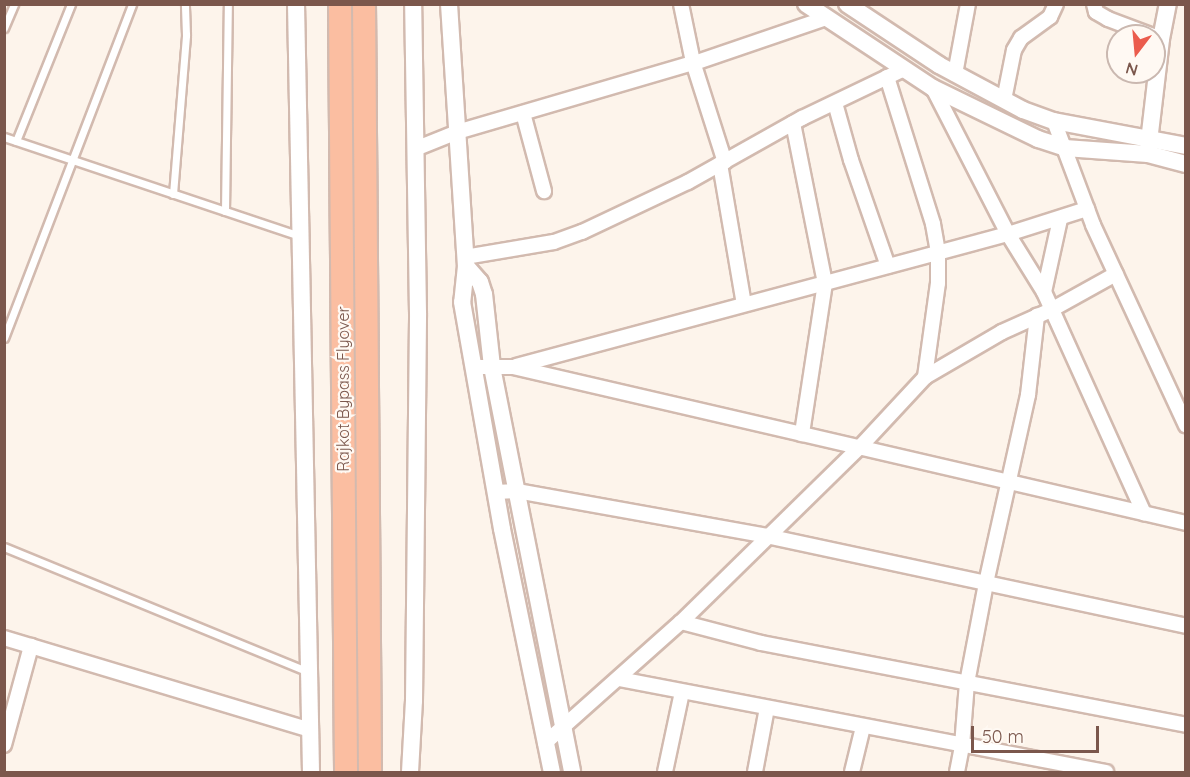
<!DOCTYPE html>
<style>
body{margin:0}
#map{position:relative;width:1190px;height:777px;overflow:hidden;background:#fdf4eb;font-family:Quicksand,sans-serif}
div>[style]{position:absolute}
.roads{filter:drop-shadow(2px 0 #d2baaf) drop-shadow(-2px 0 #d2baaf) drop-shadow(0 2px #d2baaf) drop-shadow(0 -2px #d2baaf)}
.service>*{height:7px;margin:-3.5px;padding:0 3.5px;transform-origin:3.5px;border-radius:3.5px;background:#fff}
.minor>*{height:14px;margin:-7px;padding:0 7px;transform-origin:7px;border-radius:7px;background:#fff}
.tertiary>*{height:16px;margin:-8px;padding:0 8px;transform-origin:8px;border-radius:8px;background:#fff}
.trunk>*{height:22px;margin:-11px;padding:0 11px;transform-origin:11px;border-radius:11px;background:#fbbea1}
span{translate:-50% -50%;white-space:nowrap;text-align:center;line-height:1.15;-webkit-text-stroke:4.5px #fff9f3;paint-order:stroke}
.street-label{font-size:16px;color:#7b574c}
.frame{position:absolute;inset:0;border:6px solid #7b574c;pointer-events:none}
.north{position:absolute;left:1106px;top:24px;width:60px;height:60px;box-sizing:border-box;background:#fff9f3;border:2px solid #cab8b0;border-radius:50%;rotate:196deg;font-size:16px;font-weight:700;line-height:24px;text-align:center;color:#7b574c}
.north::after{content:'';display:block;margin:auto;width:21px;height:27px;background:#eb5c4d;clip-path:polygon(50% 0,100% 100%,50% 72%,0 100%)}
.scale{position:absolute;left:971px;top:726px;width:128px;height:27px;box-sizing:border-box;border:3px solid #7b574c;border-top:0;padding-left:8px;font-size:18px;line-height:21px;white-space:nowrap;color:#7b574c;-webkit-text-stroke:4px #fff9f3;paint-order:stroke}
</style>
<div id="map">
<div class="roads">
<div class="service">
<i style="left:4px;top:28px;width:26px;rotate:-67deg"></i>
<i style="left:4px;top:137px;width:312px;rotate:18.5deg"></i>
<i style="left:16px;top:141px;width:148px;rotate:-68.1deg"></i>
<i style="left:173px;top:194px;width:160px;rotate:-85.3deg"></i>
<i style="left:186px;top:35px;width:31px;rotate:-92deg"></i>
<i style="left:225px;top:211px;width:207px;rotate:-89.2deg"></i>
<i style="left:4px;top:338px;width:358px;rotate:-69deg"></i>
<i style="left:4px;top:547px;width:330px;rotate:22.3deg"></i>
</div>
<div class="minor">
<i style="left:681px;top:4px;width:59px;rotate:78.3deg"></i>
<i style="left:693px;top:62px;width:105px;rotate:72.3deg"></i>
<i style="left:1094px;top:4px;width:8px;rotate:76deg"></i>
<i style="left:1096px;top:12px;width:14px;rotate:30deg"></i>
<i style="left:1108px;top:19px;width:57px;rotate:20.7deg"></i>
<i style="left:955px;top:74px;width:71px;rotate:-79.5deg"></i>
<i style="left:887px;top:77px;width:154px;rotate:72.6deg"></i>
<i style="left:933px;top:224px;width:28px;rotate:80deg"></i>
<i style="left:938px;top:252px;width:31px;rotate:90deg"></i>
<i style="left:938px;top:283px;width:95px;rotate:97.9deg"></i>
<i style="left:933px;top:88px;width:164px;rotate:62.8deg"></i>
<i style="left:1008px;top:234px;width:68px;rotate:58.2deg"></i>
<i style="left:1044px;top:292px;width:243px;rotate:65.7deg"></i>
<i style="left:1004px;top:100px;width:51px;rotate:-78.7deg"></i>
<i style="left:1014px;top:50px;width:14px;rotate:-60deg"></i>
<i style="left:1021px;top:38px;width:36px;rotate:-36deg"></i>
<i style="left:1050px;top:17px;width:14px;rotate:-65deg"></i>
<i style="left:835px;top:103px;width:59px;rotate:74.3deg"></i>
<i style="left:851px;top:160px;width:112px;rotate:70.8deg"></i>
<i style="left:523px;top:113px;width:81px;rotate:74.9deg"></i>
<i style="left:1054px;top:121px;width:111px;rotate:69.4deg"></i>
<i style="left:1093px;top:225px;width:221px;rotate:65.1deg"></i>
<i style="left:793px;top:123px;width:163px;rotate:78.7deg"></i>
<i style="left:825px;top:283px;width:153px;rotate:98.7deg"></i>
<i style="left:415px;top:149px;width:45px;rotate:-22deg"></i>
<i style="left:457px;top:132px;width:250px;rotate:-16.3deg"></i>
<i style="left:697px;top:62px;width:136px;rotate:-18.8deg"></i>
<i style="left:720px;top:164px;width:142px;rotate:80.3deg"></i>
<i style="left:465px;top:257px;width:90px;rotate:-9.6deg"></i>
<i style="left:554px;top:242px;width:30px;rotate:-20deg"></i>
<i style="left:582px;top:232px;width:117px;rotate:-25.3deg"></i>
<i style="left:688px;top:182px;width:131px;rotate:-29.3deg"></i>
<i style="left:802px;top:118px;width:111px;rotate:-25.6deg"></i>
<i style="left:1044px;top:292px;width:75px;rotate:-77.6deg"></i>
<i style="left:516px;top:366px;width:509px;rotate:-15.02deg"></i>
<i style="left:1008px;top:234px;width:83px;rotate:-17.6deg"></i>
<i style="left:473px;top:367px;width:40px"></i>
<i style="left:513px;top:367px;width:691px;rotate:13.05deg"></i>
<i style="left:496px;top:492px;width:21px;rotate:-3deg"></i>
<i style="left:517px;top:491px;width:254px;rotate:10.2deg"></i>
<i style="left:767px;top:536px;width:429px;rotate:12.1deg"></i>
<i style="left:681px;top:622px;width:250px;rotate:-44.4deg"></i>
<i style="left:860px;top:447px;width:96px;rotate:-47.1deg"></i>
<i style="left:925px;top:377px;width:89px;rotate:-30.3deg"></i>
<i style="left:1002px;top:332px;width:54px;rotate:-24.2deg"></i>
<i style="left:1051px;top:310px;width:74px;rotate:-29deg"></i>
<i style="left:4px;top:638px;width:320px;rotate:16.7deg"></i>
<i style="left:619px;top:679px;width:496px;rotate:10.8deg"></i>
<i style="left:545px;top:743px;width:182px;rotate:-41.7deg"></i>
<i style="left:681px;top:622px;width:83px;rotate:14.7deg"></i>
<i style="left:761px;top:643px;width:433px;rotate:10.9deg"></i>
<i style="left:4px;top:745px;width:103px;rotate:-74.7deg"></i>
<i style="left:665px;top:772px;width:82px;rotate:-78deg"></i>
<i style="left:755px;top:772px;width:65px;rotate:-79.4deg"></i>
<i style="left:852px;top:772px;width:46px;rotate:-76.3deg"></i>
<i style="left:957px;top:772px;width:26px;rotate:-79deg"></i>
<i style="left:962px;top:746px;width:63px;rotate:-85.5deg"></i>
<i style="left:967px;top:683px;width:102px;rotate:-79.2deg"></i>
<i style="left:986px;top:583px;width:193px;rotate:-77.4deg"></i>
<i style="left:1028px;top:395px;width:80px;rotate:-83.5deg"></i>
</div>
<div class="tertiary">
<i style="left:296px;top:4px;width:768px;rotate:88.88deg"></i>
<i style="left:449px;top:4px;width:263px;rotate:86.3deg"></i>
<i style="left:466px;top:266px;width:36px;rotate:96deg"></i>
<i style="left:462px;top:302px;width:230px;rotate:80deg"></i>
<i style="left:502px;top:529px;width:248px;rotate:78.4deg"></i>
<i style="left:806px;top:4px;width:152px;rotate:33.5deg"></i>
<i style="left:933px;top:88px;width:117px;rotate:25.9deg"></i>
<i style="left:1038px;top:139px;width:28px;rotate:18deg"></i>
<i style="left:1065px;top:148px;width:83px;rotate:4.1deg"></i>
<i style="left:1148px;top:154px;width:39px;rotate:15deg"></i>
<i style="left:847px;top:4px;width:110px;rotate:33.5deg"></i>
<i style="left:939px;top:65px;width:95px;rotate:28.2deg"></i>
<i style="left:1023px;top:110px;width:33px;rotate:20deg"></i>
<i style="left:1054px;top:121px;width:134px;rotate:10.7deg"></i>
<i style="left:1148px;top:150px;width:112px;rotate:-83.3deg"></i>
<i style="left:1161px;top:39px;width:36px;rotate:-79deg"></i>
<i style="left:466px;top:266px;width:21px;rotate:49deg"></i>
<i style="left:480px;top:282px;width:13px;rotate:72deg"></i>
<i style="left:484px;top:294px;width:73px;rotate:83.7deg"></i>
<i style="left:492px;top:367px;width:413px;rotate:78.8deg"></i>
<i style="left:410px;top:772px;width:71px;rotate:-86.8deg"></i>
<i style="left:414px;top:701px;width:388px;rotate:-89.4deg"></i>
<i style="left:418px;top:313px;width:309px;rotate:-90.9deg"></i>
</div>
<div class="trunk">
<i style="left:340px;top:4px;width:768px;rotate:89.55deg"></i>
<i style="left:364px;top:4px;width:768px;rotate:89.55deg"></i>
</div>
</div>
<div class="street-label">
<span style="left:343px;top:389px;rotate:-90deg">Rajkot Bypass Flyover</span>
</div>
<div class="frame"></div>
<div class="north">N</div>
<div class="scale">50 m</div>
</div>
